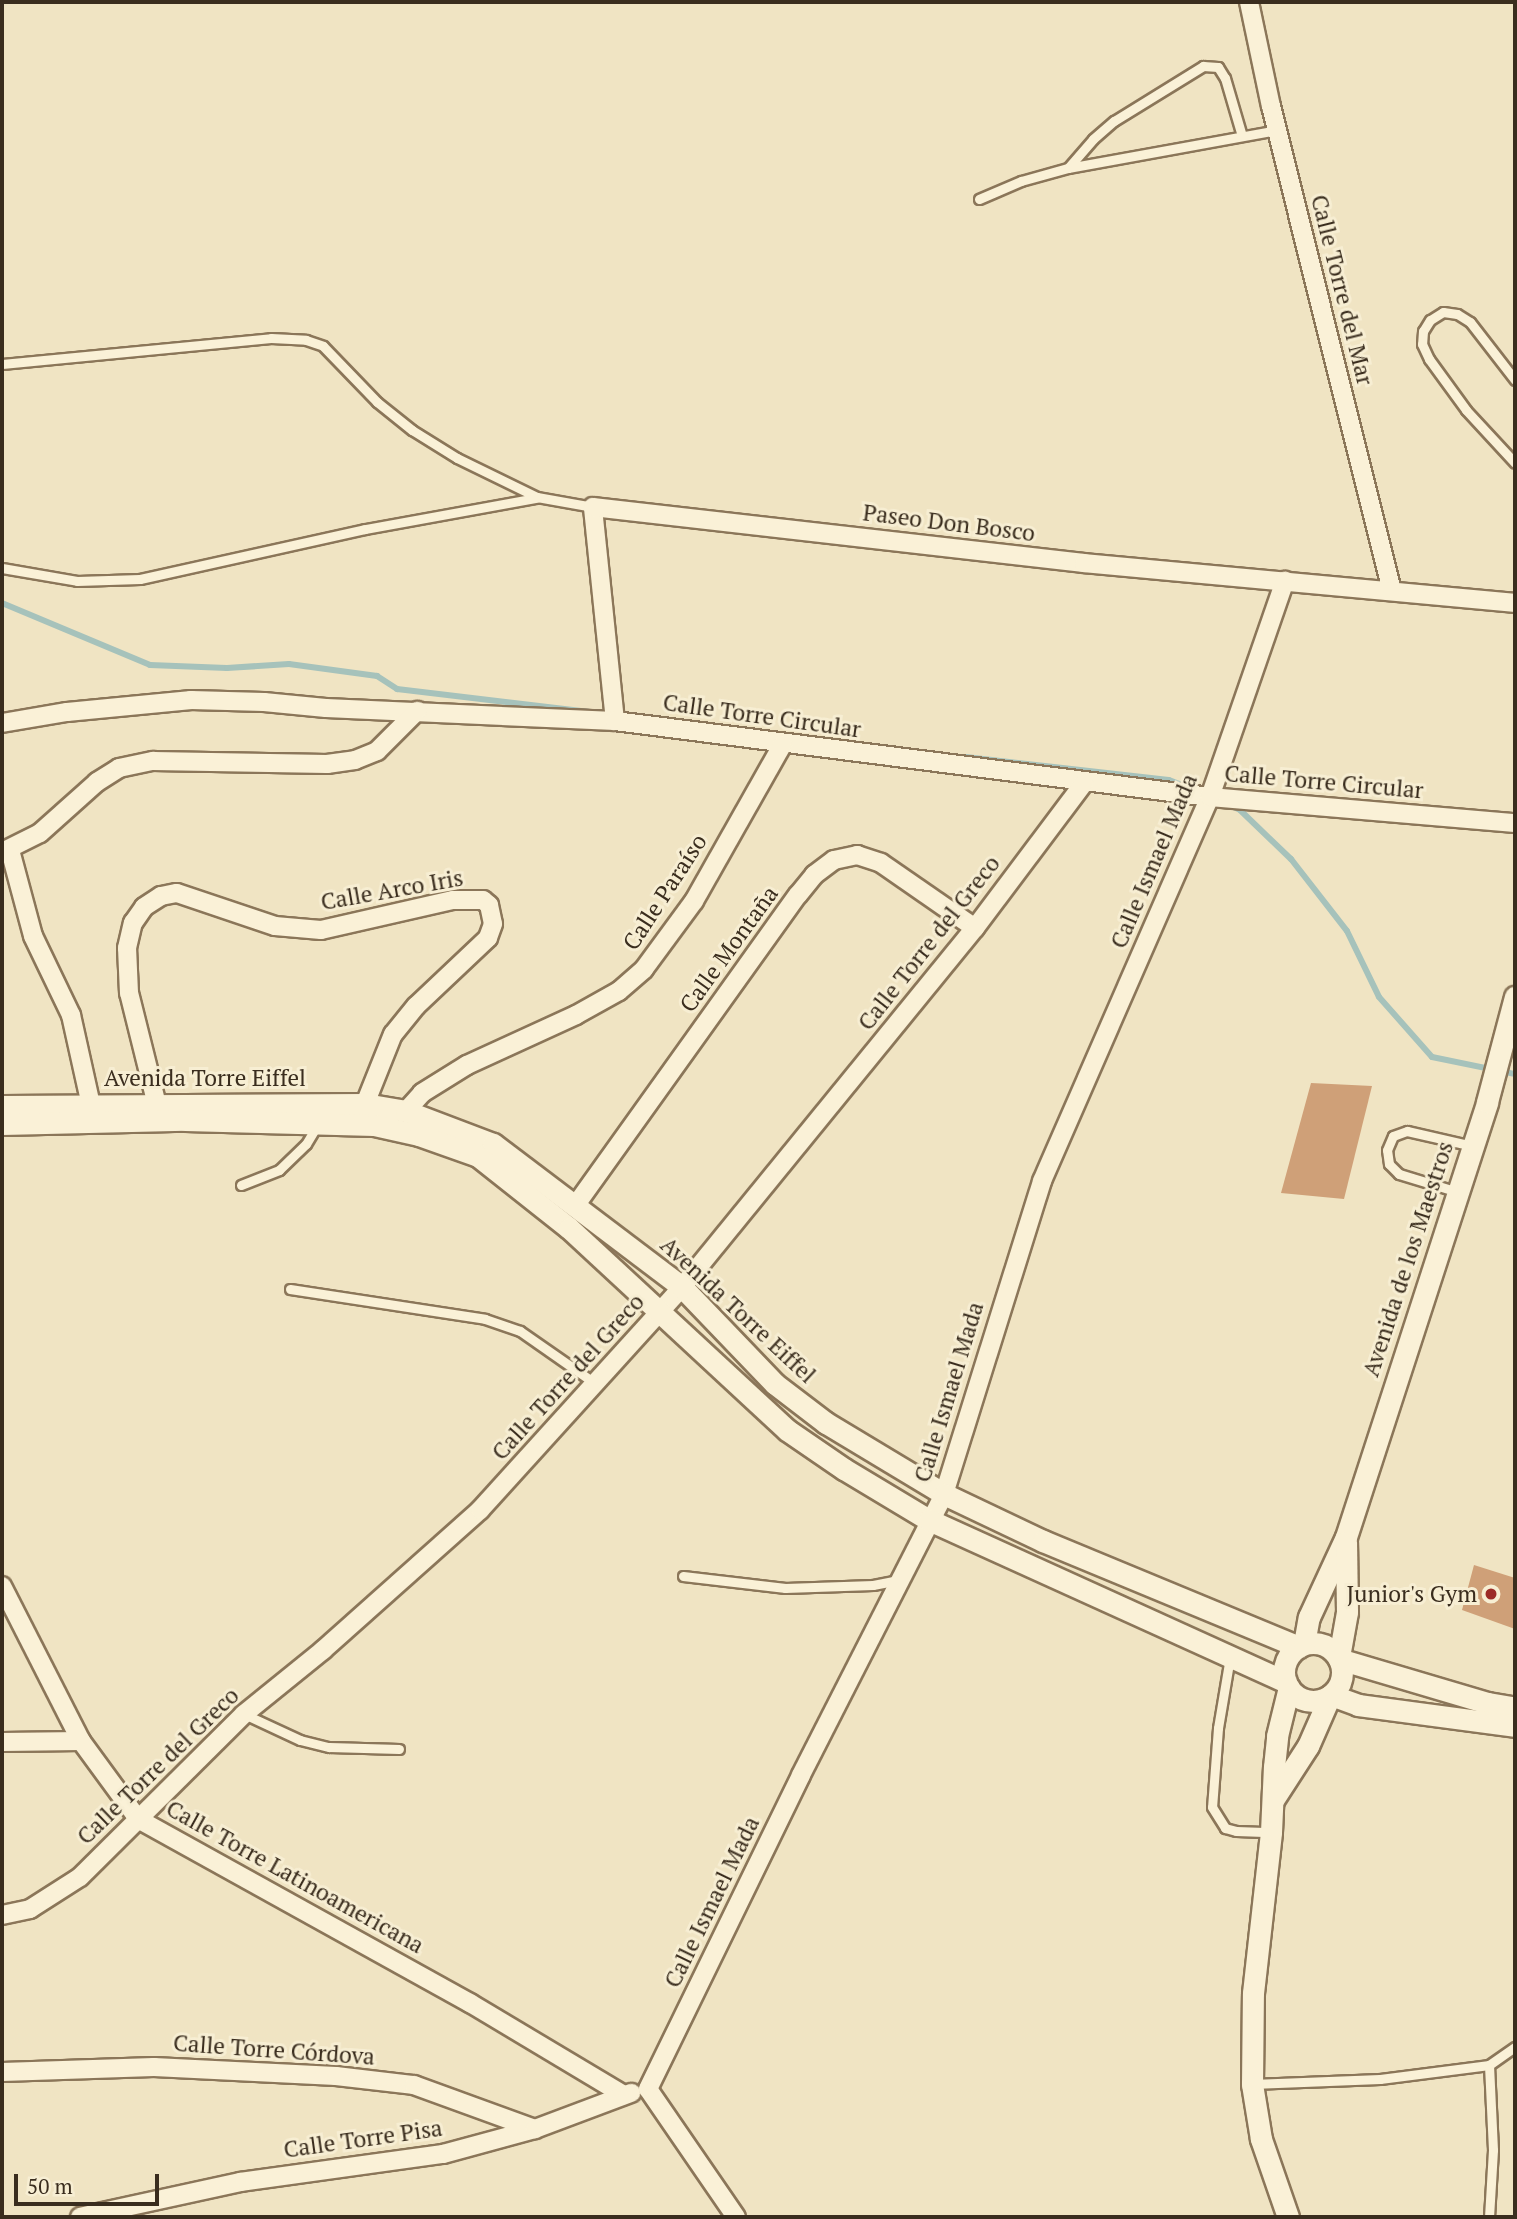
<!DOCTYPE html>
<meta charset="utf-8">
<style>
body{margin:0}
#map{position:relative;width:1517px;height:2219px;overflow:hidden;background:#f0e4c3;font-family:"PT Serif",serif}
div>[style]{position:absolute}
.stream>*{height:6px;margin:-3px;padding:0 3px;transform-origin:3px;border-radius:3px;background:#a6c2bb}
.building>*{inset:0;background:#cfa078}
.roads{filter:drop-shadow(2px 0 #8b7659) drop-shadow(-2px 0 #8b7659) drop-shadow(0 2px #8b7659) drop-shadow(0 -2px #8b7659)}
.service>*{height:9px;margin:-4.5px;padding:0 4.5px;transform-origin:4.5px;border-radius:4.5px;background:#faf1d7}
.minor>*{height:18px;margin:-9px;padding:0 9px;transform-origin:9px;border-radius:9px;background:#faf1d7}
.tertiary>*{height:21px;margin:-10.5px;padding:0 10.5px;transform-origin:10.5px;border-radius:10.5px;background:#faf1d7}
.tertiary>.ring{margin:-10.5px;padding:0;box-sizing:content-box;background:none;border:21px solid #faf1d7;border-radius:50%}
.dots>*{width:19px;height:19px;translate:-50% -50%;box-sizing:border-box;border:4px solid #f7eed3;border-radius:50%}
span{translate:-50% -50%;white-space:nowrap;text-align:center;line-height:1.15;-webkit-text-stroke:6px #f7eed3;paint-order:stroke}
.street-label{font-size:23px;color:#3a2d1e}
.poi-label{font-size:23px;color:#3a2d1e}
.right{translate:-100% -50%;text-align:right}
.frame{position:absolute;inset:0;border:4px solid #3a2d1e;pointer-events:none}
.scale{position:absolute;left:14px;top:2174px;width:145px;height:32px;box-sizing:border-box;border:4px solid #3a2d1e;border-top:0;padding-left:9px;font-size:21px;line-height:24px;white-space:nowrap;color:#3a2d1e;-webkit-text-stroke:5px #f7eed3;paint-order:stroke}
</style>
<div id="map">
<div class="stream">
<i style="left:2px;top:603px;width:160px;rotate:22.7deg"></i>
<i style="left:150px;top:665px;width:77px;rotate:2.2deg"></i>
<i style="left:227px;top:668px;width:62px;rotate:-3.7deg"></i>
<i style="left:289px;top:664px;width:89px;rotate:7.8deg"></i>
<i style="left:377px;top:676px;width:24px;rotate:33deg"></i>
<i style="left:397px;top:689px;width:194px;rotate:6.8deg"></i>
<i style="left:966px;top:757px;width:204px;rotate:6.5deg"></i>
<i style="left:1169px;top:780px;width:19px;rotate:21deg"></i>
<i style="left:1229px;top:805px;width:12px;rotate:24deg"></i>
<i style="left:1240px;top:810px;width:71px;rotate:43.9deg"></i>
<i style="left:1291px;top:859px;width:91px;rotate:52.1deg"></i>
<i style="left:1347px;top:931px;width:73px;rotate:64.1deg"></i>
<i style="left:1379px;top:997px;width:80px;rotate:48.5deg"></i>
<i style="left:1432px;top:1057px;width:85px;rotate:11.6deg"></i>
</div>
<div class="building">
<i style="clip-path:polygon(1311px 1083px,1372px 1086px,1344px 1199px,1281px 1193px)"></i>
<i style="clip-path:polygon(1474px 1565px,1515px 1578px,1515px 1629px,1462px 1610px)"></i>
</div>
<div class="roads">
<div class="service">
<i style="left:1068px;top:168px;width:38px;rotate:-49deg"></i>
<i style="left:1093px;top:139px;width:28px;rotate:-41deg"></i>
<i style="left:1114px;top:121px;width:105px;rotate:-31.7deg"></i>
<i style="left:1203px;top:66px;width:15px;rotate:4deg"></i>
<i style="left:1218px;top:67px;width:13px;rotate:58deg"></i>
<i style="left:1225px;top:78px;width:60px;rotate:73.7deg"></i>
<i style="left:979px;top:199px;width:46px;rotate:-23.2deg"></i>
<i style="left:1021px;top:181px;width:49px;rotate:-15.5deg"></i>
<i style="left:1068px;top:168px;width:212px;rotate:-10.3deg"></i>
<i style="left:2px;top:364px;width:270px;rotate:-5.5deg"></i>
<i style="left:271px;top:338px;width:35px;rotate:3deg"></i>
<i style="left:306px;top:340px;width:18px;rotate:19deg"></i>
<i style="left:323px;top:346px;width:78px;rotate:46deg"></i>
<i style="left:377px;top:402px;width:45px;rotate:38.7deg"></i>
<i style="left:412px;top:430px;width:53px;rotate:31.9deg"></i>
<i style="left:457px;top:458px;width:89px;rotate:26deg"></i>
<i style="left:537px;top:497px;width:57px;rotate:10.1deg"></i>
<i style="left:1515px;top:380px;width:73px;rotate:-127.8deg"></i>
<i style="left:1470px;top:322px;width:15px;rotate:-148deg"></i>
<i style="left:1457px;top:314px;width:14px;rotate:-172deg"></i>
<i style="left:1443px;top:312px;width:15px;rotate:148deg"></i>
<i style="left:1430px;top:320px;width:13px;rotate:122deg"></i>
<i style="left:1423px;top:331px;width:13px;rotate:94deg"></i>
<i style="left:1422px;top:344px;width:17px;rotate:65deg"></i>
<i style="left:1429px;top:359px;width:63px;rotate:54deg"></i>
<i style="left:1466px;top:410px;width:72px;rotate:47.2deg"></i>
<i style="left:2px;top:568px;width:76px;rotate:9.8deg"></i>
<i style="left:77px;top:581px;width:63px;rotate:-1.8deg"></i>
<i style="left:140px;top:579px;width:230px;rotate:-12.5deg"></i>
<i style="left:365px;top:529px;width:174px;rotate:-10.3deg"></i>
<i style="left:241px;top:1185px;width:41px;rotate:-21.5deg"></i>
<i style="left:279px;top:1170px;width:37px;rotate:-44deg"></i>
<i style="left:306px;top:1144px;width:23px;rotate:-59deg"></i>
<i style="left:1458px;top:1192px;width:62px;rotate:-163deg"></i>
<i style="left:1399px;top:1174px;width:14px;rotate:-135deg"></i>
<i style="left:1389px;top:1164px;width:14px;rotate:-98deg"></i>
<i style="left:1387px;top:1150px;width:15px;rotate:-67deg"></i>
<i style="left:1393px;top:1136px;width:15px;rotate:-20deg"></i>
<i style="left:1407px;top:1131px;width:68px;rotate:12.8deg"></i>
<i style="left:290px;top:1289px;width:197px;rotate:8.7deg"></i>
<i style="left:485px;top:1319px;width:37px;rotate:19deg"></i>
<i style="left:520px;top:1331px;width:93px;rotate:34.9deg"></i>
<i style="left:683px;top:1576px;width:103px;rotate:6.7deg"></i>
<i style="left:785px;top:1588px;width:88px;rotate:-2deg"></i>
<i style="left:873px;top:1585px;width:26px;rotate:-11deg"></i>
<i style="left:1230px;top:1657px;width:72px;rotate:99.6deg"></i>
<i style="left:1218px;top:1728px;width:79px;rotate:94.3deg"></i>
<i style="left:1212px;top:1807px;width:25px;rotate:58deg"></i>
<i style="left:1225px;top:1828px;width:11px;rotate:15deg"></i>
<i style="left:1236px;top:1831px;width:35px;rotate:2deg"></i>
<i style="left:244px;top:1714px;width:62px;rotate:24.9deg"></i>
<i style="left:300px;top:1740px;width:30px;rotate:14deg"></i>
<i style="left:329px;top:1747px;width:70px;rotate:1.6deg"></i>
<i style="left:1489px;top:2065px;width:85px;rotate:87.3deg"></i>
<i style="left:1493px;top:2150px;width:67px;rotate:93.4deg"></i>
<i style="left:1252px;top:2084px;width:128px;rotate:-2.2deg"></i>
<i style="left:1380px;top:2079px;width:110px;rotate:-7.3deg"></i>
<i style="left:1489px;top:2065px;width:32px;rotate:-35deg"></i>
</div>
<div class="minor">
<i style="left:1249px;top:2px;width:106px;rotate:78.1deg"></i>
<i style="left:1271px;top:106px;width:498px;rotate:76deg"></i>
<i style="left:615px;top:721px;width:215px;rotate:-95.9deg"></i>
<i style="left:593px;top:507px;width:494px;rotate:6.5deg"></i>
<i style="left:1084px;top:563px;width:433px;rotate:5.3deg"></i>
<i style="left:2px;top:723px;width:66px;rotate:-9.6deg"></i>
<i style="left:67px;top:712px;width:125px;rotate:-5.5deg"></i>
<i style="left:191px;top:700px;width:73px;rotate:1.6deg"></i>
<i style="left:264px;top:702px;width:62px;rotate:5.5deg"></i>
<i style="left:326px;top:708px;width:289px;rotate:2.6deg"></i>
<i style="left:615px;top:721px;width:600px;rotate:7.28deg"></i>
<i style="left:1210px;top:797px;width:306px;rotate:4.9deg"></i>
<i style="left:10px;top:850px;width:89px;rotate:75deg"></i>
<i style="left:33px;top:936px;width:88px;rotate:64.3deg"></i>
<i style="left:71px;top:1015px;width:92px;rotate:77.5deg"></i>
<i style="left:2px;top:852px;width:42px;rotate:-26.6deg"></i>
<i style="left:40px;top:833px;width:76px;rotate:-41.8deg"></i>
<i style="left:97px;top:782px;width:26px;rotate:-32deg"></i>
<i style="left:119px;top:768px;width:35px;rotate:-12deg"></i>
<i style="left:153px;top:761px;width:174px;rotate:1deg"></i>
<i style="left:327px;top:764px;width:28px;rotate:-8deg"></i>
<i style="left:355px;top:760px;width:24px;rotate:-22deg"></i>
<i style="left:377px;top:751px;width:57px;rotate:-45deg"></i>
<i style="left:157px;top:1105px;width:115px;rotate:-104deg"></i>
<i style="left:129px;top:993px;width:45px;rotate:-92.5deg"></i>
<i style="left:127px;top:948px;width:26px;rotate:-77deg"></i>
<i style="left:133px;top:923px;width:19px;rotate:-55deg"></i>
<i style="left:144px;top:907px;width:20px;rotate:-33deg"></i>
<i style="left:161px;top:896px;width:16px;rotate:-11deg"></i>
<i style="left:177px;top:893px;width:103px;rotate:18.6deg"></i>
<i style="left:275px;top:926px;width:46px;rotate:5deg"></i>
<i style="left:321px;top:930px;width:135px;rotate:-12.8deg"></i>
<i style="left:453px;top:900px;width:30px"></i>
<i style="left:483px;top:900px;width:8px;rotate:40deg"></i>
<i style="left:489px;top:905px;width:19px;rotate:78deg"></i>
<i style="left:493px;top:924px;width:15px;rotate:110deg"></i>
<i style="left:488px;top:938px;width:99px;rotate:136.6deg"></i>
<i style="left:416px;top:1006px;width:36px;rotate:129deg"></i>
<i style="left:393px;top:1034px;width:75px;rotate:111.8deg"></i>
<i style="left:406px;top:1111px;width:24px;rotate:-48deg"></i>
<i style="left:422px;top:1093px;width:53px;rotate:-31.9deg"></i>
<i style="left:467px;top:1065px;width:120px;rotate:-24.6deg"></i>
<i style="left:576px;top:1015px;width:49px;rotate:-29.2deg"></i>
<i style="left:619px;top:991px;width:33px;rotate:-41deg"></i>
<i style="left:644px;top:969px;width:84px;rotate:-53.7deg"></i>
<i style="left:694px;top:901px;width:180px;rotate:-60.5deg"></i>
<i style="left:575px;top:1206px;width:383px;rotate:-54.4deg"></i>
<i style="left:798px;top:895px;width:26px;rotate:-51deg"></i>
<i style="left:814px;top:875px;width:25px;rotate:-37deg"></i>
<i style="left:834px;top:860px;width:24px;rotate:-12deg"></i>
<i style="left:857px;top:855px;width:25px;rotate:18deg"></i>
<i style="left:881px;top:863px;width:114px;rotate:34.7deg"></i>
<i style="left:2px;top:1586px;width:174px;rotate:63deg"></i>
<i style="left:81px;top:1741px;width:97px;rotate:53.8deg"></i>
<i style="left:138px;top:1819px;width:380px;rotate:29deg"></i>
<i style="left:470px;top:2003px;width:179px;rotate:30.9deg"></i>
<i style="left:2px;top:1742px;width:79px;rotate:-0.7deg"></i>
<i style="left:2px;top:1915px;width:29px;rotate:-12deg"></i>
<i style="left:30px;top:1909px;width:59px;rotate:-32.6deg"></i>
<i style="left:80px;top:1877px;width:231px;rotate:-44.8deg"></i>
<i style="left:244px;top:1714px;width:102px;rotate:-39deg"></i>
<i style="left:323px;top:1650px;width:210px;rotate:-41.7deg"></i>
<i style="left:480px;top:1510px;width:301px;rotate:-47.8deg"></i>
<i style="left:682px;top:1287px;width:463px;rotate:-50.8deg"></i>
<i style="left:975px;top:928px;width:181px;rotate:-53.1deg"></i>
<i style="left:2px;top:2072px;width:152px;rotate:-1.9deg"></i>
<i style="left:154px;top:2067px;width:182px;rotate:2.8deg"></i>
<i style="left:336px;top:2076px;width:79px;rotate:6.6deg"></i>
<i style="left:414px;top:2085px;width:129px;rotate:20deg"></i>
<i style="left:80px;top:2217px;width:164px;rotate:-12.3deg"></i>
<i style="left:240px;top:2182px;width:205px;rotate:-7.9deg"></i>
<i style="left:443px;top:2154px;width:95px;rotate:-15.2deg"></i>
<i style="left:535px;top:2129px;width:103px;rotate:-20.6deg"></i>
<i style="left:736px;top:2217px;width:155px;rotate:-124.5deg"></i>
<i style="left:648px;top:2089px;width:349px;rotate:-64deg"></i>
<i style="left:801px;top:1775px;width:315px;rotate:-63deg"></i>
<i style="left:944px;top:1494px;width:328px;rotate:-72.6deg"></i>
<i style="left:1042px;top:1181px;width:419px;rotate:-66.4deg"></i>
<i style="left:1210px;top:797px;width:229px;rotate:-70.9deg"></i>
</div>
<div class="tertiary">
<i style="left:2px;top:1106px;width:363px;rotate:-0.3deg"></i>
<i style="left:365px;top:1104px;width:42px;rotate:9.7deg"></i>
<i style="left:406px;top:1111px;width:93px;rotate:20.8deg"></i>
<i style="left:493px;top:1144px;width:237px;rotate:37.1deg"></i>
<i style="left:682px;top:1287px;width:134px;rotate:46.2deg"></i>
<i style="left:775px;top:1384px;width:64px;rotate:37.4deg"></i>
<i style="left:826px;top:1423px;width:138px;rotate:31deg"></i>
<i style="left:944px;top:1494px;width:110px;rotate:25.4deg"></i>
<i style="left:1043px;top:1541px;width:277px;rotate:22.5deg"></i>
<i style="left:2px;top:1124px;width:183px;rotate:-1.3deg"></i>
<i style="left:185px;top:1120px;width:189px;rotate:1.5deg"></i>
<i style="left:374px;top:1125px;width:46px;rotate:12.5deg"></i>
<i style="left:419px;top:1135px;width:63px;rotate:19.6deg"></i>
<i style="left:478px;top:1156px;width:116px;rotate:38.4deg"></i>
<i style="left:569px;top:1228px;width:297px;rotate:42.8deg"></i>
<i style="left:787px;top:1430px;width:69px;rotate:34.4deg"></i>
<i style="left:844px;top:1469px;width:99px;rotate:31deg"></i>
<i style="left:929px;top:1520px;width:392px;rotate:24.4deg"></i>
<i class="ring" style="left:1284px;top:1643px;width:37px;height:37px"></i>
<i style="left:1304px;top:1644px;width:27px;rotate:-80deg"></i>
<i style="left:1309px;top:1617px;width:88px;rotate:-65.2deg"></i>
<i style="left:1346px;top:1537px;width:457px;rotate:-72deg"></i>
<i style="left:1487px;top:1102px;width:109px;rotate:-75.1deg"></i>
<i style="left:1339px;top:1657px;width:46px;rotate:-79.9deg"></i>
<i style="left:1347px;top:1612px;width:70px;rotate:-90.8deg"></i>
<i style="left:1339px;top:1659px;width:155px;rotate:16.5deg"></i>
<i style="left:1488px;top:1703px;width:27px;rotate:10deg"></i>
<i style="left:1331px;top:1695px;width:29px;rotate:20deg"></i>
<i style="left:1358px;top:1705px;width:158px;rotate:7.6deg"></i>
<i style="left:1273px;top:1800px;width:64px;rotate:-57.1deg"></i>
<i style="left:1308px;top:1746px;width:55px;rotate:-66.3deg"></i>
<i style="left:1288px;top:2217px;width:83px;rotate:-109.1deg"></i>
<i style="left:1261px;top:2139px;width:56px;rotate:-99.3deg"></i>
<i style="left:1252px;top:2084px;width:91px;rotate:-89.4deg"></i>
<i style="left:1253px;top:1993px;width:162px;rotate:-83.6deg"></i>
<i style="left:1271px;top:1832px;width:65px;rotate:-87.4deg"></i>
<i style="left:1274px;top:1767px;width:31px;rotate:-84deg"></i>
<i style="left:1277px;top:1736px;width:50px;rotate:-76.2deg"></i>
</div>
</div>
<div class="dots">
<i style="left:1491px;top:1594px;background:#9c2b27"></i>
</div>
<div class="street-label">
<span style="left:1342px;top:290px;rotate:76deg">Calle Torre del Mar</span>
<span style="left:949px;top:523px;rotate:7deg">Paseo Don Bosco</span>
<span style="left:762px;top:716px;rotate:8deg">Calle Torre Circular</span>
<span style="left:1324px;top:782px;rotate:5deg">Calle Torre Circular</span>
<span style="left:1154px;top:861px;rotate:-67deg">Calle Ismael Mada</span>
<span style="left:392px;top:890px;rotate:-10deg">Calle Arco Iris</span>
<span style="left:665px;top:892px;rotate:-57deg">Calle Paraíso</span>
<span style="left:929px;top:943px;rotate:-52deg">Calle Torre del Greco</span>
<span style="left:729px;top:949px;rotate:-54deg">Calle Montaña</span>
<span style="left:205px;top:1078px">Avenida Torre Eiffel</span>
<span style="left:1408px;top:1259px;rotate:-72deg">Avenida de los Maestros</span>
<span style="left:738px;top:1310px;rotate:43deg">Avenida Torre Eiffel</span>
<span style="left:568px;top:1377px;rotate:-48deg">Calle Torre del Greco</span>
<span style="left:949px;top:1392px;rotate:-73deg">Calle Ismael Mada</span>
<span style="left:158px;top:1766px;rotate:-44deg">Calle Torre del Greco</span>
<span style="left:295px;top:1877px;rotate:29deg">Calle Torre Latinoamericana</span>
<span style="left:712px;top:1902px;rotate:-64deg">Calle Ismael Mada</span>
<span style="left:274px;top:2050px;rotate:4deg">Calle Torre Córdova</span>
<span style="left:363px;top:2139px;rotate:-8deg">Calle Torre Pisa</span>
</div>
<div class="poi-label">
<span class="right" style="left:1477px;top:1594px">Junior's Gym</span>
</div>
<div class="frame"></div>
<div class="scale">50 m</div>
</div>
